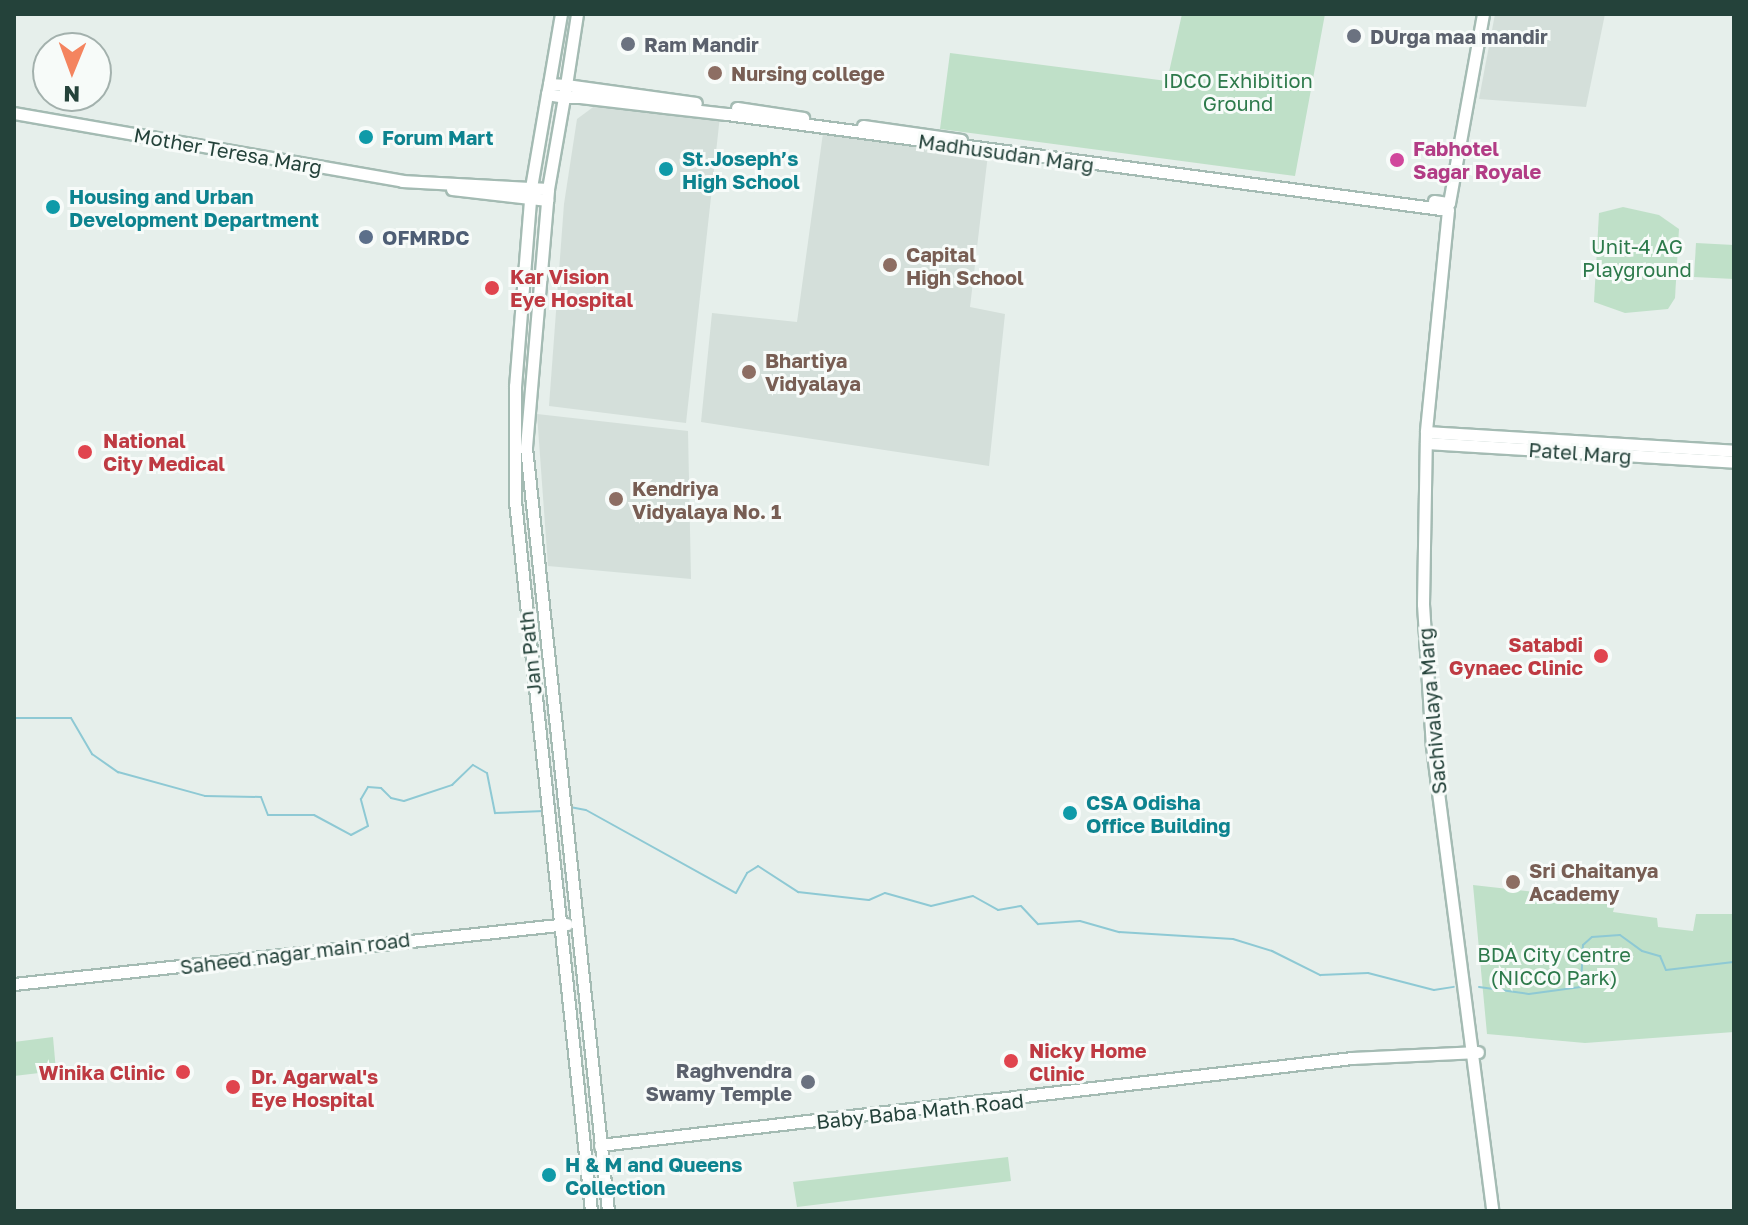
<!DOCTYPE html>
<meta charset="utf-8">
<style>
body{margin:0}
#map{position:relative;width:1748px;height:1225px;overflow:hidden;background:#e6efeb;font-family:"Golos Text",sans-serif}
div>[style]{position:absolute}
.built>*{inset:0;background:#d4dfda}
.green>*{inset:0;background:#bfe0c8}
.stream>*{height:2px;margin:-1px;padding:0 1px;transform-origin:1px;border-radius:1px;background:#8ec9d4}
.roads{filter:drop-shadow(2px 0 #a4bbb3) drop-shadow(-2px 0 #a4bbb3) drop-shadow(0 2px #a4bbb3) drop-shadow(0 -2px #a4bbb3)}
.secondary>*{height:11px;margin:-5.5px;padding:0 5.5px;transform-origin:5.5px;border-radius:5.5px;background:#fff}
.dots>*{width:22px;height:22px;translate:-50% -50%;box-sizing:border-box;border:4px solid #f7fbf9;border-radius:50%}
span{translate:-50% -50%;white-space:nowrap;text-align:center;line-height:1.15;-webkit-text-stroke:6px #f7fbf9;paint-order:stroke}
.worship-label{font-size:20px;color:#5b616d;font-weight:700}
.left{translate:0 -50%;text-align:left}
.right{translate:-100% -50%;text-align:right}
.education-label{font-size:20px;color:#785e54;font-weight:700}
.park-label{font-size:20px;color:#2d7a4b}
.culture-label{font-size:20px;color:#0d838f;font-weight:700}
.hotel-label{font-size:20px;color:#b23c85;font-weight:700}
.street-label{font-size:20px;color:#24423a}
.service-label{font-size:20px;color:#4e5e75;font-weight:700}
.health-label{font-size:20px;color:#be3a42;font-weight:700}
.frame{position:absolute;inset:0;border:16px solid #24423a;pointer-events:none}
.north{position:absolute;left:32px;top:32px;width:80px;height:80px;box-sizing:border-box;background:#f7fbf9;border:2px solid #a3b1ad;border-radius:50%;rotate:181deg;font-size:22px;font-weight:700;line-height:32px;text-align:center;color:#24423a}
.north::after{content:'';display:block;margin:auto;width:28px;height:36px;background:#f4845f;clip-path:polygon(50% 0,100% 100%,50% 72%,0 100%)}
</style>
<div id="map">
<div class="built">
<i style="clip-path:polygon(1495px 14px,1605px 14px,1586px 107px,1479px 99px)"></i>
<i style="clip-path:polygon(596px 105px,720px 116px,686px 423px,549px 406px,564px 204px,577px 119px)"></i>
<i style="clip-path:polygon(823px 133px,988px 154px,970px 307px,1005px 314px,989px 466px,701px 422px,712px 313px,797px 322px)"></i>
<i style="clip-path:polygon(537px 414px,688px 431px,691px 579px,548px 566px)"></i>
</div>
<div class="green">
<i style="clip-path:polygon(1182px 14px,1325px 14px,1295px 176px,940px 129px,950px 53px,1167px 81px)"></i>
<i style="clip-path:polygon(1623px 207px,1659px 215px,1679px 229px,1675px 298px,1668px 309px,1625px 313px,1594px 302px,1599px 213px)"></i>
<i style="clip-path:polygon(1696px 243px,1734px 245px,1734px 279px,1694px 277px)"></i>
<i style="clip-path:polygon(1473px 885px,1616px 901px,1613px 912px,1657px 918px,1658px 927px,1693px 931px,1696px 914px,1734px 914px,1734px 1032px,1585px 1043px,1487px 1034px)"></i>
<i style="clip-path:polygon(53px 1037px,56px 1071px,14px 1076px,14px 1042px)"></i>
<i style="clip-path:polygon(1008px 1157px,1011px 1181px,797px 1207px,793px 1182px)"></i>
</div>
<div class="stream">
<i style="left:14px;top:718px;width:57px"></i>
<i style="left:71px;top:718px;width:42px;rotate:59.7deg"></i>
<i style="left:92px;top:754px;width:32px;rotate:35deg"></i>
<i style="left:118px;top:772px;width:90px;rotate:15.4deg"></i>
<i style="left:205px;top:796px;width:56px;rotate:1deg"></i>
<i style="left:261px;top:797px;width:19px;rotate:69deg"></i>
<i style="left:268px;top:815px;width:46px"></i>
<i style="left:314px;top:815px;width:42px;rotate:28.4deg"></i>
<i style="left:351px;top:835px;width:19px;rotate:-28deg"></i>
<i style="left:368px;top:826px;width:28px;rotate:-105deg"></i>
<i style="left:361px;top:799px;width:14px;rotate:-60deg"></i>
<i style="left:368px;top:787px;width:13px;rotate:4deg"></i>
<i style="left:381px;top:788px;width:14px;rotate:45deg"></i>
<i style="left:391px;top:798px;width:13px;rotate:13deg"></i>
<i style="left:404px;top:801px;width:51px;rotate:-18.4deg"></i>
<i style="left:452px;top:785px;width:29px;rotate:-44deg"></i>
<i style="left:473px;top:765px;width:16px;rotate:30deg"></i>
<i style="left:487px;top:773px;width:41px;rotate:78.7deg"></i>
<i style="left:495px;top:813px;width:49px;rotate:-2.3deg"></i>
<i style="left:570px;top:807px;width:16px;rotate:11deg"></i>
<i style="left:586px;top:810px;width:171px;rotate:29deg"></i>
<i style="left:736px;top:893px;width:23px;rotate:-61deg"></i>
<i style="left:747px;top:873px;width:13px;rotate:-32deg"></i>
<i style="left:758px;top:866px;width:48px;rotate:33deg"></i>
<i style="left:798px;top:892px;width:71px;rotate:6.4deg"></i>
<i style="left:869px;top:900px;width:17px;rotate:-24deg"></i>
<i style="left:885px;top:893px;width:48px;rotate:15.8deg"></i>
<i style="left:931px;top:906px;width:43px;rotate:-13.4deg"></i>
<i style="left:973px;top:896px;width:29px;rotate:29deg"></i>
<i style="left:998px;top:910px;width:23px;rotate:-10deg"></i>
<i style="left:1021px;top:906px;width:25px;rotate:47deg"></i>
<i style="left:1038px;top:924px;width:42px;rotate:-4.1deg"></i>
<i style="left:1080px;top:921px;width:41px;rotate:15.8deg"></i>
<i style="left:1119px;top:932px;width:114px;rotate:3.5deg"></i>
<i style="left:1233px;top:939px;width:41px;rotate:17.1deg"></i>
<i style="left:1272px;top:951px;width:54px;rotate:26.6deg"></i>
<i style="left:1320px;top:975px;width:48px;rotate:-2.4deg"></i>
<i style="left:1368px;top:973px;width:68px;rotate:14.4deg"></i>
<i style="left:1434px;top:990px;width:20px;rotate:-9deg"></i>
<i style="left:1479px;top:987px;width:50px;rotate:8deg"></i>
<i style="left:1529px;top:994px;width:52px;rotate:-7.7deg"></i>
<i style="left:1581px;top:987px;width:42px;rotate:-87.3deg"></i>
<i style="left:1583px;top:945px;width:12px;rotate:-42deg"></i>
<i style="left:1592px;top:937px;width:28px;rotate:-4deg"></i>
<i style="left:1620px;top:935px;width:27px;rotate:36deg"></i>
<i style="left:1642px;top:951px;width:19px;rotate:16deg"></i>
<i style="left:1660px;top:956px;width:15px;rotate:67deg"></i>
<i style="left:1666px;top:970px;width:68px;rotate:-6.7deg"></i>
</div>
<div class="roads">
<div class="secondary">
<i style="left:577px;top:14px;width:72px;rotate:98.8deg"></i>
<i style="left:566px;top:85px;width:131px;rotate:7.9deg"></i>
<i style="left:549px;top:84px;width:71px;rotate:-80.3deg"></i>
<i style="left:547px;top:94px;width:95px;rotate:99.7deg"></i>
<i style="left:531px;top:188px;width:199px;rotate:94.6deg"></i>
<i style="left:515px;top:386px;width:115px;rotate:90deg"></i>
<i style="left:515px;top:501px;width:714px;rotate:83.89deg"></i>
<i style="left:737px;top:108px;width:67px;rotate:8.6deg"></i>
<i style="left:14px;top:113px;width:394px;rotate:9.9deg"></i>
<i style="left:402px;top:181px;width:146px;rotate:3.1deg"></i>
<i style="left:863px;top:126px;width:99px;rotate:8.1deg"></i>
<i style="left:452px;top:189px;width:96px;rotate:6.6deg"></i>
<i style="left:1434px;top:201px;width:15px;rotate:8deg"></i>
<i style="left:1449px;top:203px;width:192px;rotate:-79.8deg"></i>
<i style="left:1426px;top:432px;width:309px;rotate:3.5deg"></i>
<i style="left:1426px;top:443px;width:309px;rotate:3.5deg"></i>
<i style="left:14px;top:984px;width:556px;rotate:-6.19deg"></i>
<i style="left:600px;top:1145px;width:757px;rotate:-6.6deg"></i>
<i style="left:1352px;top:1058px;width:126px;rotate:-2.7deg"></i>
<i style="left:608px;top:1211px;width:768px;rotate:-96.13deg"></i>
<i style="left:526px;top:447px;width:259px;rotate:-85.1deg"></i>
<i style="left:548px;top:189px;width:93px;rotate:-80.1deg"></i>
<i style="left:564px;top:97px;width:12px;rotate:-81deg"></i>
<i style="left:566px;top:85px;width:17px;rotate:-177deg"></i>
<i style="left:549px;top:84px;width:10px;rotate:101deg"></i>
<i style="left:547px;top:94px;width:17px;rotate:10deg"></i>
<i style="left:564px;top:97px;width:16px"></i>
<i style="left:580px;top:97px;width:86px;rotate:6.7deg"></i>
<i style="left:665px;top:107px;width:62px;rotate:6.4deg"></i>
<i style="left:727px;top:114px;width:727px;rotate:7.58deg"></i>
<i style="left:1448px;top:210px;width:223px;rotate:95.7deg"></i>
<i style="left:1426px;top:432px;width:172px;rotate:91deg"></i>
<i style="left:1423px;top:604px;width:142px;rotate:86.4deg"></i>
<i style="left:1432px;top:746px;width:469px;rotate:82.6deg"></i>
</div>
</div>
<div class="dots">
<i style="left:1354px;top:36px;background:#6b7280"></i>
<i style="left:628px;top:44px;background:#6b7280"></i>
<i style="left:715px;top:73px;background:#8d6e63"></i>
<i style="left:366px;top:137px;background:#0f9aa8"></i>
<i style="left:1397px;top:160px;background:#d1479c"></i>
<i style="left:666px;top:169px;background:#0f9aa8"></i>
<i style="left:53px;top:207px;background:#0f9aa8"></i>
<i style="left:366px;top:237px;background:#5c6f8a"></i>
<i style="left:890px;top:265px;background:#8d6e63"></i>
<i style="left:492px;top:288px;background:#e0444e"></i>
<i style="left:749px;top:372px;background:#8d6e63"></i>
<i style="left:85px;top:452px;background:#e0444e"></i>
<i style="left:616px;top:499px;background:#8d6e63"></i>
<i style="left:1601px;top:656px;background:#e0444e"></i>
<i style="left:1070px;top:813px;background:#0f9aa8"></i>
<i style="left:1513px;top:882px;background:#8d6e63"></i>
<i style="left:1011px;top:1061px;background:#e0444e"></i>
<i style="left:183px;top:1072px;background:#e0444e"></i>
<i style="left:808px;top:1082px;background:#6b7280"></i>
<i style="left:233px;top:1087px;background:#e0444e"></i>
<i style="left:549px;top:1175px;background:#0f9aa8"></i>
</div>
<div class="worship-label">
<span class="left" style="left:1370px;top:36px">DUrga maa mandir</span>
<span class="left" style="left:644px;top:44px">Ram Mandir</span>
<span class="right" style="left:792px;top:1082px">Raghvendra<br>Swamy Temple</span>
</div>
<div class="education-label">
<span class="left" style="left:731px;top:73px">Nursing college</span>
<span class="left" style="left:906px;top:266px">Capital<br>High School</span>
<span class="left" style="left:765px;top:372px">Bhartiya<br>Vidyalaya</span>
<span class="left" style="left:632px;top:500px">Kendriya<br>Vidyalaya No. 1</span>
<span class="left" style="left:1529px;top:882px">Sri Chaitanya<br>Academy</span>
</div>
<div class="park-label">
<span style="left:1238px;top:92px">IDCO Exhibition<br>Ground</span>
<span style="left:1637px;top:258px">Unit-4 AG<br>Playground</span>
<span style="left:1554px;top:966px">BDA City Centre<br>(NICCO Park)</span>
</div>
<div class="culture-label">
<span class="left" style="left:382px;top:137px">Forum Mart</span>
<span class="left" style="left:682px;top:170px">St.Joseph’s<br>High School</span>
<span class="left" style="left:69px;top:208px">Housing and Urban<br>Development Department</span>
<span class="left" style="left:1086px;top:814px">CSA Odisha<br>Office Building</span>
<span class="left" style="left:565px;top:1176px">H &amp; M and Queens<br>Collection</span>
</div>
<div class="hotel-label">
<span class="left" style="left:1413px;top:160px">Fabhotel<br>Sagar Royale</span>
</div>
<div class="street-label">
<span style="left:228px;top:151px;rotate:10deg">Mother Teresa Marg</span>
<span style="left:1006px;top:153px;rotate:8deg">Madhusudan Marg</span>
<span style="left:1580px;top:453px;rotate:4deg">Patel Marg</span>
<span style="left:530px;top:653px;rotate:-96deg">Jan Path</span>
<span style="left:1432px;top:711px;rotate:-95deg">Sachivalaya Marg</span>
<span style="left:295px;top:953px;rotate:-7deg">Saheed nagar main road</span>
<span style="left:920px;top:1111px;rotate:-6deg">Baby Baba Math Road</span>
</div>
<div class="service-label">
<span class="left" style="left:382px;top:237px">OFMRDC</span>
</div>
<div class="health-label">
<span class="left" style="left:510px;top:288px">Kar Vision<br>Eye Hospital</span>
<span class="left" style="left:103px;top:452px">National<br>City Medical</span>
<span class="right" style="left:1583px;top:656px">Satabdi<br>Gynaec Clinic</span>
<span class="left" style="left:1029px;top:1062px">Nicky Home<br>Clinic</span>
<span class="right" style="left:165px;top:1072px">Winika Clinic</span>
<span class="left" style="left:251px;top:1088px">Dr. Agarwal's<br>Eye Hospital</span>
</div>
<div class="frame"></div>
<div class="north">N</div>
</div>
